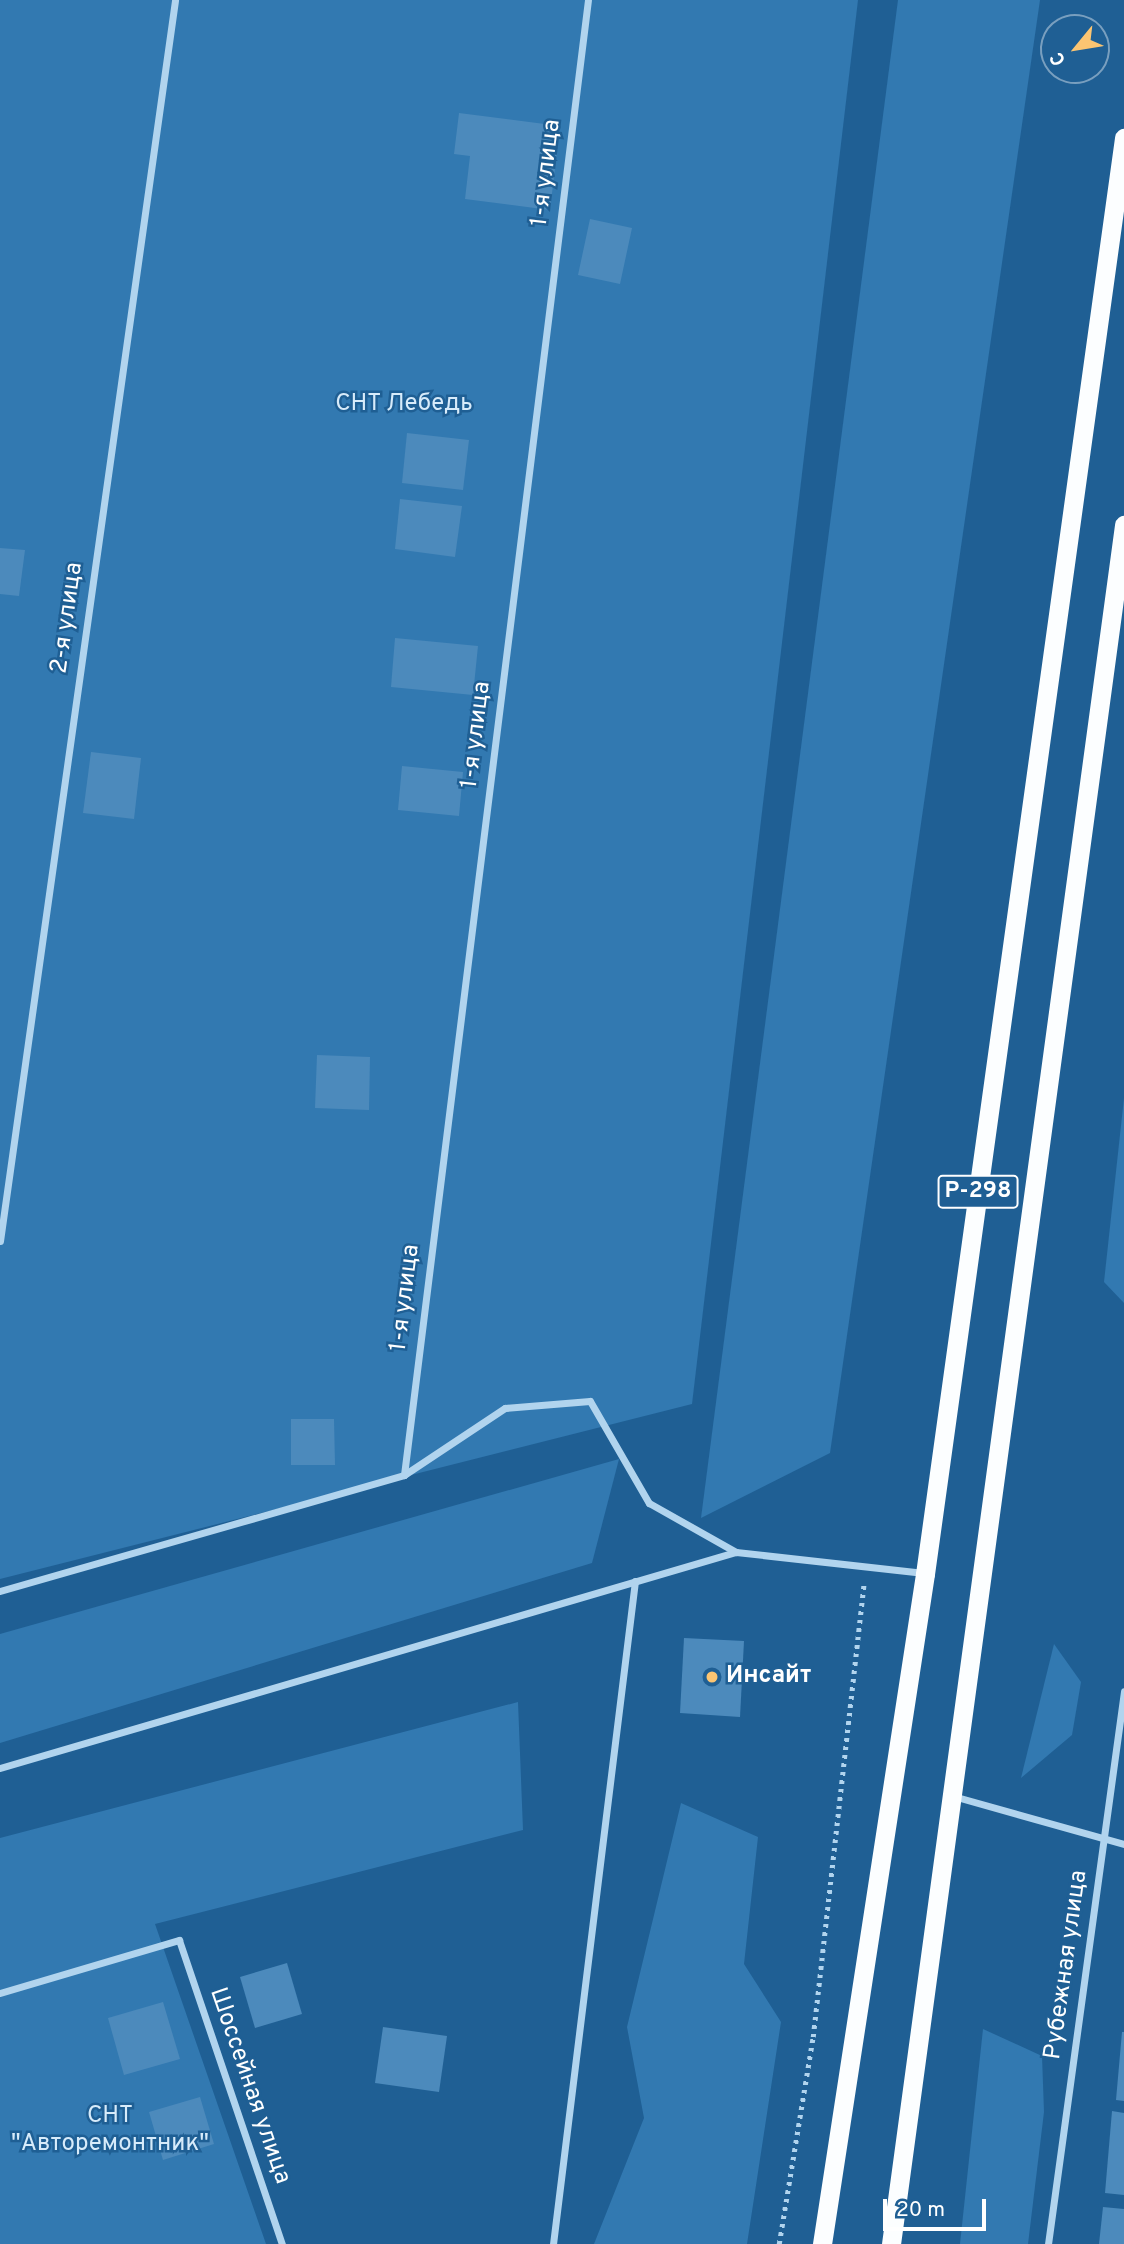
<!DOCTYPE html>
<meta charset="utf-8">
<style>
body{margin:0}
#map{position:relative;width:1124px;height:2244px;overflow:hidden;background:#1f5f94;font-family:Overpass,sans-serif}
div>[style]{position:absolute}
.green>*{inset:0;background:#3279b1}
.building>*{inset:0;background:#4c8abc}
.path>*{height:4.5px;margin-top:-2.25px;transform-origin:0;background:repeating-linear-gradient(90deg,#b1d4ee 0 3.5px,transparent 0 8.5px)}
.minor>*{height:7px;margin:-3.5px;padding:0 3.5px;transform-origin:3.5px;border-radius:3.5px;background:#b1d4ee}
.trunk>*{height:19px;margin:-9.5px;padding:0 9.5px;transform-origin:9.5px;border-radius:9.5px;background:#fcfeff}
.dots>*{width:19px;height:19px;translate:-50% -50%;box-sizing:border-box;border:4px solid #1f5f94;border-radius:50%}
span{translate:-50% -50%;white-space:nowrap;text-align:center;line-height:1.15;-webkit-text-stroke:5px #1f5f94;paint-order:stroke}
.shield-label span{padding:2px 5px;background:#1f5f94;border:2px solid;border-radius:5px;-webkit-text-stroke-width:0}
.shield-label{font-size:23px;color:#fff;font-weight:700}
.street-label{font-size:24px;color:#fff}
.park-label{font-size:24px;color:#d7ebfa}
.poi-label{font-size:24px;color:#fff;font-weight:700}
.left{translate:0 -50%;text-align:left}
.north{position:absolute;left:1040px;top:14px;width:70px;height:70px;box-sizing:border-box;background:#1f5f94;border:2px solid #799fbf;border-radius:50%;rotate:240deg;font-size:19px;font-weight:700;line-height:28px;text-align:center;color:#fff}
.north::after{content:'';display:block;margin:auto;width:24px;height:32px;background:#fcc572;clip-path:polygon(50% 0,100% 100%,50% 72%,0 100%)}
.scale{position:absolute;left:883px;top:2199px;width:103px;height:32px;box-sizing:border-box;border:4px solid #fff;border-top:0;padding-left:9px;font-size:21px;line-height:24px;white-space:nowrap;color:#fff;-webkit-text-stroke:5px #1f5f94;paint-order:stroke}
</style>
<div id="map">
<div class="green">
<i style="clip-path:polygon(0 0,858px 0,692px 1404px,0 1579px)"></i>
<i style="clip-path:polygon(898px 0,1040px 0,830px 1453px,701px 1518px)"></i>
<i style="clip-path:polygon(1124px 1098px,1124px 1303px,1104px 1282px)"></i>
<i style="clip-path:polygon(619px 1459px,592px 1563px,0 1743px,0 1634px)"></i>
<i style="clip-path:polygon(1054px 1644px,1081px 1682px,1072px 1735px,1021px 1778px)"></i>
<i style="clip-path:polygon(518px 1702px,523px 1830px,155px 1924px,266px 2244px,0 2244px,0 1838px)"></i>
<i style="clip-path:polygon(681px 1803px,758px 1837px,744px 1964px,781px 2022px,747px 2244px,594px 2244px,644px 2118px,627px 2027px)"></i>
<i style="clip-path:polygon(983px 2029px,1042px 2056px,1044px 2112px,1028px 2244px,960px 2244px)"></i>
</div>
<div class="building">
<i style="clip-path:polygon(459px 113px,560px 126px,550px 210px,465px 199px,470px 156px,454px 154px)"></i>
<i style="clip-path:polygon(590px 219px,632px 228px,620px 284px,578px 275px)"></i>
<i style="clip-path:polygon(407px 433px,469px 440px,463px 490px,402px 483px)"></i>
<i style="clip-path:polygon(400px 499px,462px 506px,455px 557px,395px 549px)"></i>
<i style="clip-path:polygon(0 548px,25px 550px,19px 596px,0 594px)"></i>
<i style="clip-path:polygon(395px 638px,478px 646px,473px 695px,391px 687px)"></i>
<i style="clip-path:polygon(91px 752px,141px 758px,134px 819px,83px 813px)"></i>
<i style="clip-path:polygon(402px 766px,463px 772px,459px 816px,398px 810px)"></i>
<i style="clip-path:polygon(317px 1055px,370px 1057px,369px 1110px,315px 1108px)"></i>
<i style="clip-path:polygon(291px 1419px,334px 1419px,335px 1465px,291px 1465px)"></i>
<i style="clip-path:polygon(684px 1638px,744px 1641px,740px 1717px,680px 1713px)"></i>
<i style="clip-path:polygon(287px 1963px,302px 2014px,255px 2028px,240px 1977px)"></i>
<i style="clip-path:polygon(163px 2002px,180px 2059px,124px 2075px,108px 2018px)"></i>
<i style="clip-path:polygon(383px 2027px,447px 2036px,439px 2092px,375px 2083px)"></i>
<i style="clip-path:polygon(1122px 2032px,1124px 2032px,1124px 2101px,1116px 2100px)"></i>
<i style="clip-path:polygon(200px 2097px,214px 2144px,163px 2160px,149px 2112px)"></i>
<i style="clip-path:polygon(1112px 2111px,1124px 2113px,1124px 2195px,1105px 2193px)"></i>
<i style="clip-path:polygon(1103px 2207px,1124px 2209px,1124px 2244px,1099px 2244px)"></i>
</div>
<div class="path">
<i style="left:779px;top:2244px;width:210px;rotate:-80.7deg"></i>
<i style="left:813px;top:2037px;width:455px;rotate:-83.6deg"></i>
</div>
<div class="minor">
<i style="left:0;top:1241px;width:1253px;rotate:-81.97deg"></i>
<i style="left:404px;top:1475px;width:1486px;rotate:-82.89deg"></i>
<i style="left:0;top:1591px;width:420px;rotate:-16deg"></i>
<i style="left:404px;top:1475px;width:121px;rotate:-33.6deg"></i>
<i style="left:505px;top:1408px;width:85px;rotate:-4.7deg"></i>
<i style="left:590px;top:1401px;width:118px;rotate:60deg"></i>
<i style="left:649px;top:1503px;width:100px;rotate:29.4deg"></i>
<i style="left:736px;top:1552px;width:187px;rotate:6.4deg"></i>
<i style="left:0;top:1768px;width:767px;rotate:-16.36deg"></i>
<i style="left:953px;top:1796px;width:178px;rotate:15.7deg"></i>
<i style="left:0;top:1993px;width:187px;rotate:-16.5deg"></i>
<i style="left:179px;top:1940px;width:321px;rotate:71.3deg"></i>
<i style="left:553px;top:2244px;width:668px;rotate:-82.95deg"></i>
<i style="left:1048px;top:2244px;width:558px;rotate:-82.17deg"></i>
</div>
<div class="trunk">
<i style="left:822px;top:2244px;width:678px;rotate:-81.26deg"></i>
<i style="left:925px;top:1574px;width:1450px;rotate:-82.11deg"></i>
<i style="left:891px;top:2244px;width:1735px;rotate:-82.28deg"></i>
</div>
<div class="dots">
<i style="left:712px;top:1677px;background:#fcc572"></i>
</div>
<div class="shield-label">
<span style="left:978px;top:1192px">Р-298</span>
</div>
<div class="street-label">
<span style="left:547px;top:173px;rotate:-83deg">1-я улица</span>
<span style="left:68px;top:618px;rotate:-82deg">2-я улица</span>
<span style="left:477px;top:735px;rotate:-83deg">1-я улица</span>
<span style="left:406px;top:1298px;rotate:-83deg">1-я улица</span>
<span style="left:1067px;top:1965px;rotate:-82deg">Рубежная улица</span>
<span style="left:249px;top:2086px;rotate:71deg">Шоссейная улица</span>
</div>
<div class="park-label">
<span style="left:404px;top:405px">СНТ Лебедь</span>
<span style="left:110px;top:2131px">СНТ<br>"Авторемонтник"</span>
</div>
<div class="poi-label">
<span class="left" style="left:726px;top:1677px">Инсайт</span>
</div>
<div class="north">С</div>
<div class="scale">20 m</div>
</div>
